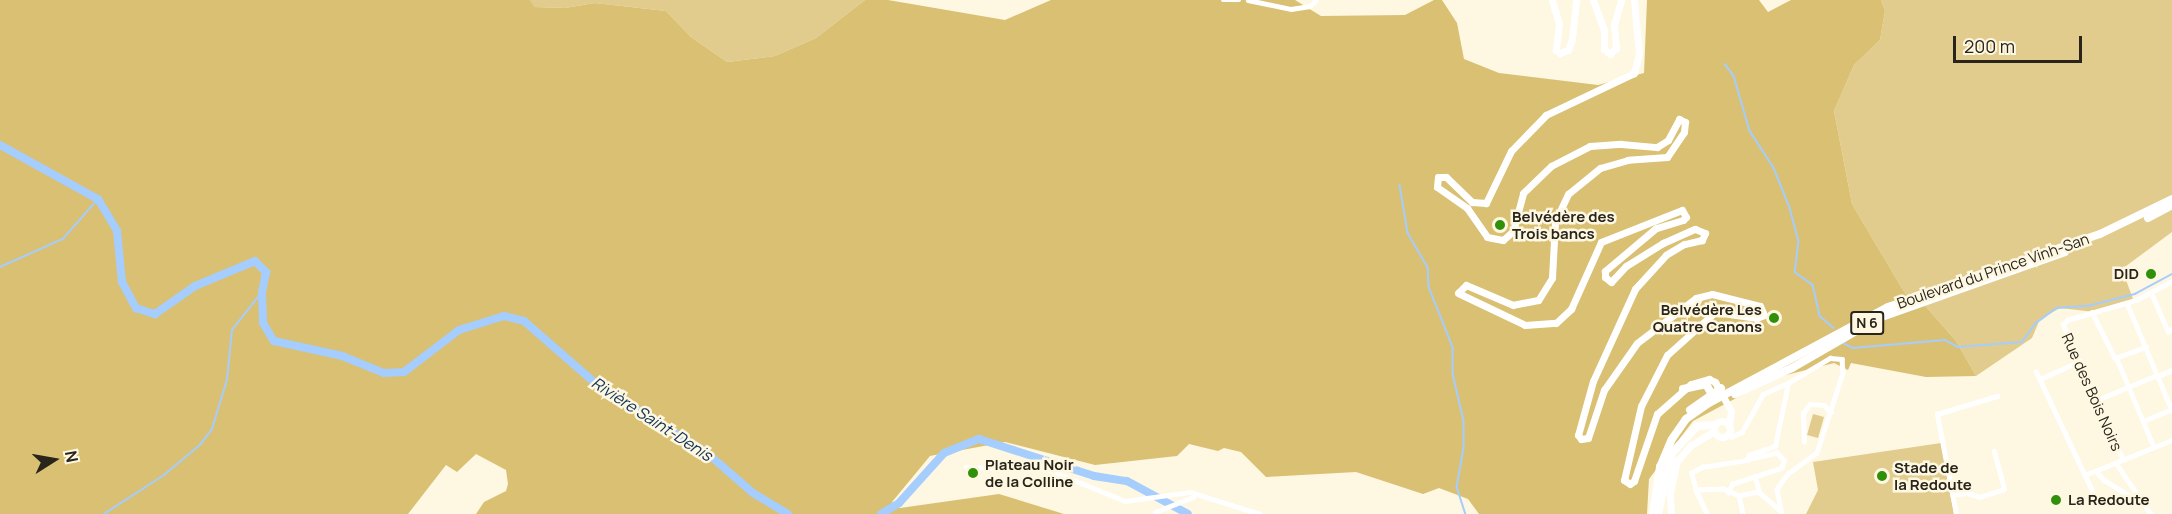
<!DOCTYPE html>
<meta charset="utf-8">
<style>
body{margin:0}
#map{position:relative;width:2172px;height:514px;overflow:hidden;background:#fef7e1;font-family:Manrope,sans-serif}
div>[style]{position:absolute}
.green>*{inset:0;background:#e1cc8e}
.forest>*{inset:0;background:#dac073}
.stream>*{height:1.5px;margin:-0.75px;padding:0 0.75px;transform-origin:0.75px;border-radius:0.75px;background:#a5cdfe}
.river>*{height:8px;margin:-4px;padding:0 4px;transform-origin:4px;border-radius:4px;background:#a5cdfe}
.street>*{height:4.5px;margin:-2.25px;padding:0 2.25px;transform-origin:2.25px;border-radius:2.25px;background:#fff}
.secondary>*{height:7px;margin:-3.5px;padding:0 3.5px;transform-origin:3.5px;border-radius:3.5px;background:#fff}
.secondary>.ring{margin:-3.5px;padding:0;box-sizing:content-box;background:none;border:7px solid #fff;border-radius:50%}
.primary>*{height:8px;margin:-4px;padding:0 4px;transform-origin:4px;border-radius:4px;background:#fff}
.dots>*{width:16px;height:16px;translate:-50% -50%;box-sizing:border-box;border:3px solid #fef7e1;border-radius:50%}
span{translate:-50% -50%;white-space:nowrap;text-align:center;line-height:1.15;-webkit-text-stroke:5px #fef7e1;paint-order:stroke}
.shield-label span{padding:2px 4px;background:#fef7e1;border:2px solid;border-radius:4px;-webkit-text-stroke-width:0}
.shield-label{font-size:14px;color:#29251b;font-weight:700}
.poi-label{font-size:15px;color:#29251b;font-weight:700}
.left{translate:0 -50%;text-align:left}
.right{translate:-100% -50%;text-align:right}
.street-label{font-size:15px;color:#29251b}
.water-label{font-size:16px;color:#0e3157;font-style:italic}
.north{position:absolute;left:24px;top:430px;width:60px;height:60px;-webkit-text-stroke:4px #fef7e1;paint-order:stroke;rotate:79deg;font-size:16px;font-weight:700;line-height:24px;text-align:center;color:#29251b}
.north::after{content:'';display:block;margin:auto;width:21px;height:27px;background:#29251b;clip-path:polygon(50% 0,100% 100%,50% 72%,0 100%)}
.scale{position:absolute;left:1953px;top:36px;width:129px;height:27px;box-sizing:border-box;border:3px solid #29251b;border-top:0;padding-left:8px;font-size:18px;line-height:21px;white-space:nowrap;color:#29251b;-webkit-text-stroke:4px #fef7e1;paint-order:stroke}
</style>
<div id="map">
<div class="green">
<i style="clip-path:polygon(530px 0,865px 0,816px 38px,775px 56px,727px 62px,691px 37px,666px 11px,595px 3px,565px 8px,533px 7px)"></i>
<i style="clip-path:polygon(1881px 0,2172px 0,2172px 232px,2122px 269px,2133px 299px,2103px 313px,2060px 308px,2040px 319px,2032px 338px,1976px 376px,1956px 341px,1922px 302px,1906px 295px,1852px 204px,1834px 111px,1854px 65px,1880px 40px,1885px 11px)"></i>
<i style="clip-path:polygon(1813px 414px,1824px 417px,1818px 438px,1807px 435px)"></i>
<i style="clip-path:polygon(1941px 443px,1954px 514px,1806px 514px,1818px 490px,1813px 462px)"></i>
</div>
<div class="forest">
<i style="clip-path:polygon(0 0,530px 0,534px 7px,565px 8px,595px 3px,666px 11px,691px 37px,727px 62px,775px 56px,816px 38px,865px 0,888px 0,1005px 20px,1051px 0,1295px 0,1321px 16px,1405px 15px,1434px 0,1442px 0,1457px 23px,1464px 59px,1499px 73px,1598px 85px,1644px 73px,1647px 0,1759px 0,1768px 12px,1791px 0,1881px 0,1885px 11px,1880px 40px,1854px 65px,1834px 111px,1852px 204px,1906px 295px,1922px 302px,1956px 341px,1976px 376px,1926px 377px,1851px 363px,1848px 370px,1834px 363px,1774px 378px,1693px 421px,1649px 479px,1647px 514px,1479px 514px,1468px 499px,1439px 488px,1423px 494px,1356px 472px,1266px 477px,1241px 452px,1224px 448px,1218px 451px,1189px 444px,1177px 456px,1095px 465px,1005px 442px,930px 456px,892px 502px,900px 508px,999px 494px,1064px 514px,476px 514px,484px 502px,506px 491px,508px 484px,506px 470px,476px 454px,457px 472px,446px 465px,408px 514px,0 514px)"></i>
</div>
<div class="stream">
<i style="left:1725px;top:64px;width:15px;rotate:53deg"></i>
<i style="left:1734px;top:76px;width:57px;rotate:73.8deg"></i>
<i style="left:1750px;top:131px;width:44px;rotate:57deg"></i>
<i style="left:1774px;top:168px;width:43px;rotate:68.2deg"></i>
<i style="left:1790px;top:208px;width:34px;rotate:75deg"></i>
<i style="left:1799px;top:241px;width:31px;rotate:97deg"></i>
<i style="left:1795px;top:272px;width:22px;rotate:36deg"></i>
<i style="left:1813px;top:285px;width:32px;rotate:77deg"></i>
<i style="left:1820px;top:316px;width:18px;rotate:41deg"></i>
<i style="left:1400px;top:185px;width:49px;rotate:80.5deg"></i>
<i style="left:1408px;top:233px;width:39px;rotate:60deg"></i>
<i style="left:1428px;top:267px;width:20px;rotate:87deg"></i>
<i style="left:1429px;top:287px;width:65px;rotate:68.2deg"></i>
<i style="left:1453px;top:347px;width:27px;rotate:90deg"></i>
<i style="left:1453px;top:374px;width:48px;rotate:76.8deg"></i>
<i style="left:1464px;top:421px;width:27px;rotate:90deg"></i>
<i style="left:1464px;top:448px;width:40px;rotate:100deg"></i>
<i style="left:1457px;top:487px;width:28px;rotate:72deg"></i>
<i style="left:0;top:267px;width:69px;rotate:-24deg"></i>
<i style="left:63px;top:239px;width:53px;rotate:-48.8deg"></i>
<i style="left:1843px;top:343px;width:11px;rotate:27deg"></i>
<i style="left:1853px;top:348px;width:92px;rotate:-5deg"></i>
<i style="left:1945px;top:340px;width:15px;rotate:28deg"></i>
<i style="left:1958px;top:347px;width:64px;rotate:-4.5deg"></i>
<i style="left:2022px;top:342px;width:24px;rotate:-54deg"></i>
<i style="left:2036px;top:323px;width:26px;rotate:-36deg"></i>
<i style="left:2057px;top:308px;width:31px;rotate:-4deg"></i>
<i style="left:2088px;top:306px;width:49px;rotate:-14.3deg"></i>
<i style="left:2135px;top:294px;width:42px;rotate:-28.4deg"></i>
<i style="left:104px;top:514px;width:72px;rotate:-33deg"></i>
<i style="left:164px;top:475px;width:47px;rotate:-39.8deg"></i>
<i style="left:200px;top:445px;width:20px;rotate:-53deg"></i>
<i style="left:212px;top:429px;width:51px;rotate:-73deg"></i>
<i style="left:227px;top:380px;width:50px;rotate:-84.3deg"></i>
<i style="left:232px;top:330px;width:48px;rotate:-51.7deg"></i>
</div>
<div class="river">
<i style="left:0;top:145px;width:112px;rotate:28.9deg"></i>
<i style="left:98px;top:199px;width:37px;rotate:59deg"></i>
<i style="left:117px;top:231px;width:51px;rotate:84.4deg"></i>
<i style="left:122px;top:282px;width:30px;rotate:62deg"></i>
<i style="left:136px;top:308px;width:20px;rotate:18deg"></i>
<i style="left:155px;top:314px;width:49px;rotate:-35deg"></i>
<i style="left:195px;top:286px;width:65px;rotate:-22.6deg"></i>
<i style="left:255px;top:261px;width:16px;rotate:45deg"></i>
<i style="left:266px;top:272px;width:20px;rotate:101deg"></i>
<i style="left:262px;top:292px;width:31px;rotate:88deg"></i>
<i style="left:263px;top:323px;width:21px;rotate:59deg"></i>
<i style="left:274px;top:341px;width:70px;rotate:12.4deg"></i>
<i style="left:342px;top:356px;width:45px;rotate:22deg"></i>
<i style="left:384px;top:373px;width:20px;rotate:-3deg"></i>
<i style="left:404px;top:372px;width:69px;rotate:-37.4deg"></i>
<i style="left:459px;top:330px;width:47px;rotate:-17.3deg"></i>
<i style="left:504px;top:316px;width:21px;rotate:14deg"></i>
<i style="left:524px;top:321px;width:94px;rotate:41.1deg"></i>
<i style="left:595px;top:383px;width:132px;rotate:32deg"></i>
<i style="left:707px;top:453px;width:61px;rotate:41deg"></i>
<i style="left:753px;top:493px;width:41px;rotate:31deg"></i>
<i style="left:881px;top:514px;width:21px;rotate:-31deg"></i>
<i style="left:899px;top:503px;width:67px;rotate:-48deg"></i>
<i style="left:944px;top:453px;width:38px;rotate:-22deg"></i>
<i style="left:979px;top:439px;width:121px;rotate:17.8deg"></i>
<i style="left:1094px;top:476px;width:33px;rotate:9deg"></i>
<i style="left:1127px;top:481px;width:69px;rotate:28.4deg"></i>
</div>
<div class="street">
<i style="left:1223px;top:0;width:16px"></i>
<i style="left:1248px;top:0;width:44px;rotate:11.8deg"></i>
<i style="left:1291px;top:9px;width:19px;rotate:-9deg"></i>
<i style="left:1310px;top:6px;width:8px;rotate:-45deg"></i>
<i style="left:2151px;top:292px;width:43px;rotate:66.4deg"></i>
<i style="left:2168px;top:331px;width:4px;rotate:-27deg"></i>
<i style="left:2127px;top:303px;width:116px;rotate:67.2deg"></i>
<i style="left:2092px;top:312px;width:51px;rotate:63.4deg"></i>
<i style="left:2115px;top:358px;width:33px;rotate:-20deg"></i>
<i style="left:2117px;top:359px;width:95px;rotate:67.2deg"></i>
<i style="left:2036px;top:371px;width:115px;rotate:64.8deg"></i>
<i style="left:2085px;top:475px;width:94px;rotate:-21.9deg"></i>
<i style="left:2158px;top:376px;width:15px;rotate:-23deg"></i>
<i style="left:2040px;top:379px;width:44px;rotate:-24.2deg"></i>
<i style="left:2097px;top:400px;width:65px;rotate:-22.6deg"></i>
<i style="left:2143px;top:421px;width:31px;rotate:-22deg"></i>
<i style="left:1731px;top:437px;width:12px;rotate:-24deg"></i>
<i style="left:1742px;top:432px;width:43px;rotate:-61.1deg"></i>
<i style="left:1763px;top:394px;width:27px;rotate:-24deg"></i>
<i style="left:1804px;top:442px;width:29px;rotate:-92deg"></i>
<i style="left:1803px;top:413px;width:11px;rotate:-52deg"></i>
<i style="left:1810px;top:404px;width:14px;rotate:4deg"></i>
<i style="left:1824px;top:405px;width:10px;rotate:45deg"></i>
<i style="left:2123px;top:460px;width:148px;rotate:-114deg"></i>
<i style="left:2063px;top:325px;width:6px;rotate:-51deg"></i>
<i style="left:2067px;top:320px;width:72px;rotate:-16.2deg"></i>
<i style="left:2136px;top:300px;width:41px;rotate:-27.8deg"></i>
<i style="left:2116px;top:463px;width:62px;rotate:55.5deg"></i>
<i style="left:966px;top:467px;width:81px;rotate:1.4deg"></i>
<i style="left:1047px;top:469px;width:84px;rotate:22.3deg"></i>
<i style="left:1125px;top:501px;width:66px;rotate:-7.9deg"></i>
<i style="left:1190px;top:492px;width:73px;rotate:17.4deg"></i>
<i style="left:2097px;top:472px;width:11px;rotate:49deg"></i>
<i style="left:2104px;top:480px;width:46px;rotate:31.6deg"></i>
<i style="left:2085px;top:475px;width:23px;rotate:65deg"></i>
<i style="left:1755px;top:476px;width:18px;rotate:74deg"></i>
<i style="left:1696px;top:490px;width:26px;rotate:65deg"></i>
<i style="left:1728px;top:493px;width:10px;rotate:-66deg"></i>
<i style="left:1732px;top:484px;width:52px;rotate:-18.1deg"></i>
<i style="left:1781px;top:468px;width:8px;rotate:-67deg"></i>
<i style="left:1784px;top:461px;width:11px;rotate:-131deg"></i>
<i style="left:1777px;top:453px;width:31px;rotate:167deg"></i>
<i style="left:1952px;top:495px;width:15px;rotate:-8deg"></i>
<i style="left:1967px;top:493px;width:14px;rotate:17deg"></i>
<i style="left:1980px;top:497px;width:25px;rotate:-18deg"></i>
<i style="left:2004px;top:489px;width:39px;rotate:-105deg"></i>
<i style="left:1739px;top:496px;width:18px;rotate:77deg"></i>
<i style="left:1779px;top:510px;width:28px;rotate:-139deg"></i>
<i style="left:1758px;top:492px;width:19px;rotate:168deg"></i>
<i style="left:1739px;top:496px;width:17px;rotate:-156deg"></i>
<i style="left:1723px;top:489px;width:27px;rotate:178deg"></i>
<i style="left:1696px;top:490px;width:18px;rotate:-106deg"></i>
<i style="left:1691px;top:473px;width:13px;rotate:-29deg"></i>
<i style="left:1702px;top:467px;width:46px;rotate:-8.8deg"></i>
<i style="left:1747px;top:460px;width:5px;rotate:-68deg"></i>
<i style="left:1749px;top:455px;width:28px;rotate:-19deg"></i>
<i style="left:1775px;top:446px;width:64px;rotate:-78.3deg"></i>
<i style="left:1788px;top:383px;width:49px;rotate:-30.8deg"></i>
<i style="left:1830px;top:358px;width:12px;rotate:5deg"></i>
<i style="left:1842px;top:359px;width:14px;rotate:86deg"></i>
<i style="left:1843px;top:373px;width:84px;rotate:108deg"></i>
<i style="left:1817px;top:453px;width:36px;rotate:144deg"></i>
<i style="left:1788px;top:474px;width:19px;rotate:126deg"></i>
<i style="left:1777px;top:489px;width:25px;rotate:79deg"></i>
<i style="left:1155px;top:512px;width:41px;rotate:-21.5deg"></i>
<i style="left:1956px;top:514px;width:102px;rotate:-100.8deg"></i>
<i style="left:1937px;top:414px;width:63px;rotate:-16.7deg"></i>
</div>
<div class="secondary">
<i style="left:1552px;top:0;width:25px;rotate:74deg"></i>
<i style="left:1559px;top:24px;width:26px;rotate:97deg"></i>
<i style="left:1556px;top:50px;width:5px;rotate:37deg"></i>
<i style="left:1560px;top:53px;width:9px;rotate:-21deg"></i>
<i style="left:1568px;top:50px;width:12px;rotate:-70deg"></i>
<i style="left:1572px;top:39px;width:39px;rotate:-84deg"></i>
<i style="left:1593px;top:0;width:33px;rotate:70deg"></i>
<i style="left:1604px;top:31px;width:18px;rotate:90deg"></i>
<i style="left:1604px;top:49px;width:8px;rotate:40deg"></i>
<i style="left:1610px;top:54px;width:8px;rotate:-45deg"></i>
<i style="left:1616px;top:48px;width:23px;rotate:-95deg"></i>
<i style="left:1614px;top:25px;width:26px;rotate:-74deg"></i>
<i style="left:1634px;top:0;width:54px;rotate:84.7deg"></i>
<i style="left:1639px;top:54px;width:20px;rotate:105deg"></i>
<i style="left:1634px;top:73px;width:98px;rotate:154.5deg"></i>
<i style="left:1546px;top:115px;width:50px;rotate:134.2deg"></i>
<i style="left:1511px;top:151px;width:58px;rotate:115.7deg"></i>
<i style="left:1486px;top:203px;width:14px;rotate:-176deg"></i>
<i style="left:1472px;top:202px;width:36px;rotate:-136deg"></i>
<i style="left:1446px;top:177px;width:8px;rotate:180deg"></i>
<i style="left:1438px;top:177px;width:10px;rotate:96deg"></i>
<i style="left:1437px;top:187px;width:37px;rotate:35deg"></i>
<i style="left:1467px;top:208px;width:35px;rotate:55deg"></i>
<i style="left:1487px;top:237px;width:16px;rotate:11deg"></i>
<i style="left:1503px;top:240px;width:13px;rotate:-42deg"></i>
<i style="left:1513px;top:231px;width:39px;rotate:-75deg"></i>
<i style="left:1523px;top:193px;width:39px;rotate:-44deg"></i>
<i style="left:1551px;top:166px;width:44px;rotate:-27.1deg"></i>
<i style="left:1590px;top:146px;width:31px;rotate:-4deg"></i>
<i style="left:1621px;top:144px;width:36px;rotate:5deg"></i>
<i style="left:1657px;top:147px;width:13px;rotate:-32deg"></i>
<i style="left:1668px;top:140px;width:24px;rotate:-62deg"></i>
<i style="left:1679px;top:119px;width:7px;rotate:27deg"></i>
<i style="left:1685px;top:122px;width:10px;rotate:96deg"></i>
<i style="left:1684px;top:132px;width:30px;rotate:124deg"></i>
<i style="left:1667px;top:157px;width:39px;rotate:176deg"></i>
<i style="left:1628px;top:160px;width:29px;rotate:164deg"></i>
<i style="left:1600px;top:168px;width:41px;rotate:140.9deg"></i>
<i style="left:1568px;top:194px;width:31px;rotate:115deg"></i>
<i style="left:1555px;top:222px;width:56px;rotate:93.1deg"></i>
<i style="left:1552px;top:278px;width:26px;rotate:122deg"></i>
<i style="left:1538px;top:300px;width:25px;rotate:169deg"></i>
<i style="left:1513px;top:305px;width:51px;rotate:-156.9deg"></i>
<i style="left:1466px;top:285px;width:11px;rotate:135deg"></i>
<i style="left:1458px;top:293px;width:74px;rotate:25.5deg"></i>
<i style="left:1525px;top:325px;width:31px;rotate:-4deg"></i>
<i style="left:1556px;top:323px;width:21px;rotate:-43deg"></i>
<i style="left:1571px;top:309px;width:73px;rotate:-65.9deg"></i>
<i style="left:1601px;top:242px;width:87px;rotate:-21.6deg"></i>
<i style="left:1682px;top:210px;width:8px;rotate:60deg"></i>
<i style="left:1686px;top:217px;width:4px;rotate:135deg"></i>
<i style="left:1683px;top:220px;width:28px;rotate:163deg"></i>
<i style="left:1656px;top:228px;width:67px;rotate:139.9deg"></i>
<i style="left:1605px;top:271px;width:6px;rotate:90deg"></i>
<i style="left:1605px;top:277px;width:8px;rotate:40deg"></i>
<i style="left:1611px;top:282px;width:22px;rotate:-47deg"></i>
<i style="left:1626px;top:266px;width:44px;rotate:-31.9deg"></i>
<i style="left:1663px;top:243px;width:35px;rotate:-24deg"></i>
<i style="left:1695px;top:229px;width:11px;rotate:22deg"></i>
<i style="left:1705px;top:233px;width:8px;rotate:113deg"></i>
<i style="left:1702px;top:240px;width:18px;rotate:167deg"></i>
<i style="left:1684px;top:244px;width:21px;rotate:149deg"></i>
<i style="left:1666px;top:255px;width:46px;rotate:132.4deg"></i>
<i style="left:1635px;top:289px;width:101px;rotate:114.5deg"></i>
<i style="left:1593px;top:381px;width:56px;rotate:105.5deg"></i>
<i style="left:1578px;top:435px;width:5px;rotate:53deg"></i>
<i style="left:1581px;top:439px;width:7px;rotate:-8deg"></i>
<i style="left:1588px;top:438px;width:51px;rotate:-71.6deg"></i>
<i style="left:1604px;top:390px;width:57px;rotate:-54.9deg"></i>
<i style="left:1637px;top:343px;width:74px;rotate:-37.3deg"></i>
<i style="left:1696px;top:298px;width:16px;rotate:-14deg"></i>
<i style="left:1712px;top:294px;width:49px;rotate:14deg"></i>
<i style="left:1760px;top:306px;width:10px;rotate:66deg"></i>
<i style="left:1764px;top:315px;width:8px;rotate:157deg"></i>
<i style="left:1757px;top:318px;width:42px;rotate:-171.9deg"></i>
<i style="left:1715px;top:312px;width:64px;rotate:138.1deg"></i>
<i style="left:1667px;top:355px;width:57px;rotate:117deg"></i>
<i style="left:1641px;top:406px;width:76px;rotate:102.9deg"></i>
<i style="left:1624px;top:480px;width:7px;rotate:34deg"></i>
<i style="left:1630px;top:484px;width:5px;rotate:-37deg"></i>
<i style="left:1634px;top:481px;width:71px;rotate:-71.1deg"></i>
<i style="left:1657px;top:414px;width:45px;rotate:-41.4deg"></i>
<i style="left:1691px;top:384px;width:19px;rotate:-16deg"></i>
<i style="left:1709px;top:379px;width:7px;rotate:27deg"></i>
<i style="left:1715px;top:382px;width:33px;rotate:61deg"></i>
<i style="left:1731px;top:411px;width:14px;rotate:98deg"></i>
<i class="ring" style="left:1714px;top:421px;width:9px;height:9px"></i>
<i style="left:1671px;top:514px;width:21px;rotate:-93deg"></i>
<i style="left:1670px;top:493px;width:33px;rotate:-78deg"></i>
<i style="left:1677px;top:461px;width:20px;rotate:-49deg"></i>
<i style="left:1690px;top:446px;width:28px;rotate:-32deg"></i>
</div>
<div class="primary">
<i style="left:2148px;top:218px;width:27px;rotate:-28deg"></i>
<i style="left:1683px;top:389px;width:24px;rotate:-12deg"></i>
<i style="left:1706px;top:384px;width:10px;rotate:61deg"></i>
<i style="left:1735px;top:394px;width:63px;rotate:-24.5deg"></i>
<i style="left:1792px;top:368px;width:100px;rotate:-29.9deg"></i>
<i style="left:1879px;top:318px;width:197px;rotate:-19.5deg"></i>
<i style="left:1690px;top:410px;width:38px;rotate:-35deg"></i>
<i style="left:1653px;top:514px;width:48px;rotate:-81.5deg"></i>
<i style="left:1660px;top:467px;width:30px;rotate:-67deg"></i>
<i style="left:1672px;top:439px;width:24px;rotate:-55deg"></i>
<i style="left:1686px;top:419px;width:28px;rotate:-35deg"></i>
<i style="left:1709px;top:403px;width:203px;rotate:-28.2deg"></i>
<i style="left:1888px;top:307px;width:224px;rotate:-19deg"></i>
<i style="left:2100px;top:234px;width:80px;rotate:-25.9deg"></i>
<i style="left:1658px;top:514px;width:63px;rotate:-77.1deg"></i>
<i style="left:1672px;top:453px;width:37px;rotate:-47deg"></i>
<i style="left:1697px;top:426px;width:17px;rotate:-3deg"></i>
</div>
<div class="dots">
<i style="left:1500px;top:225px;background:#309009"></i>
<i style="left:2151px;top:274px;background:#309009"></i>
<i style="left:1774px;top:318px;background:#309009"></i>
<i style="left:973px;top:473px;background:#309009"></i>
<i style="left:1882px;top:476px;background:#309009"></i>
<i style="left:2056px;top:500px;background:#309009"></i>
</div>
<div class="shield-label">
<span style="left:1867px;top:323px">N 6</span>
</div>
<div class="poi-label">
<span class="left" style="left:1512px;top:225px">Belvédère des<br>Trois bancs</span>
<span class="right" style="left:2139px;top:274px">DID</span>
<span class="right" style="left:1762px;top:318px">Belvédère Les<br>Quatre Canons</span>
<span class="left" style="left:985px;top:473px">Plateau Noir<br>de la Colline</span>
<span class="left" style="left:1894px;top:476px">Stade de<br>la Redoute</span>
<span class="left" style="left:2068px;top:500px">La Redoute</span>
</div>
<div class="street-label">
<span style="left:1993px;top:271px;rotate:-19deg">Boulevard du Prince Vinh-San</span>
<span style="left:2092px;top:392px;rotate:66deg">Rue des Bois Noirs</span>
</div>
<div class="water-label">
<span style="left:652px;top:419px;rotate:33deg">Rivière Saint-Denis</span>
</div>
<div class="north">N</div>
<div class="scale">200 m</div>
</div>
